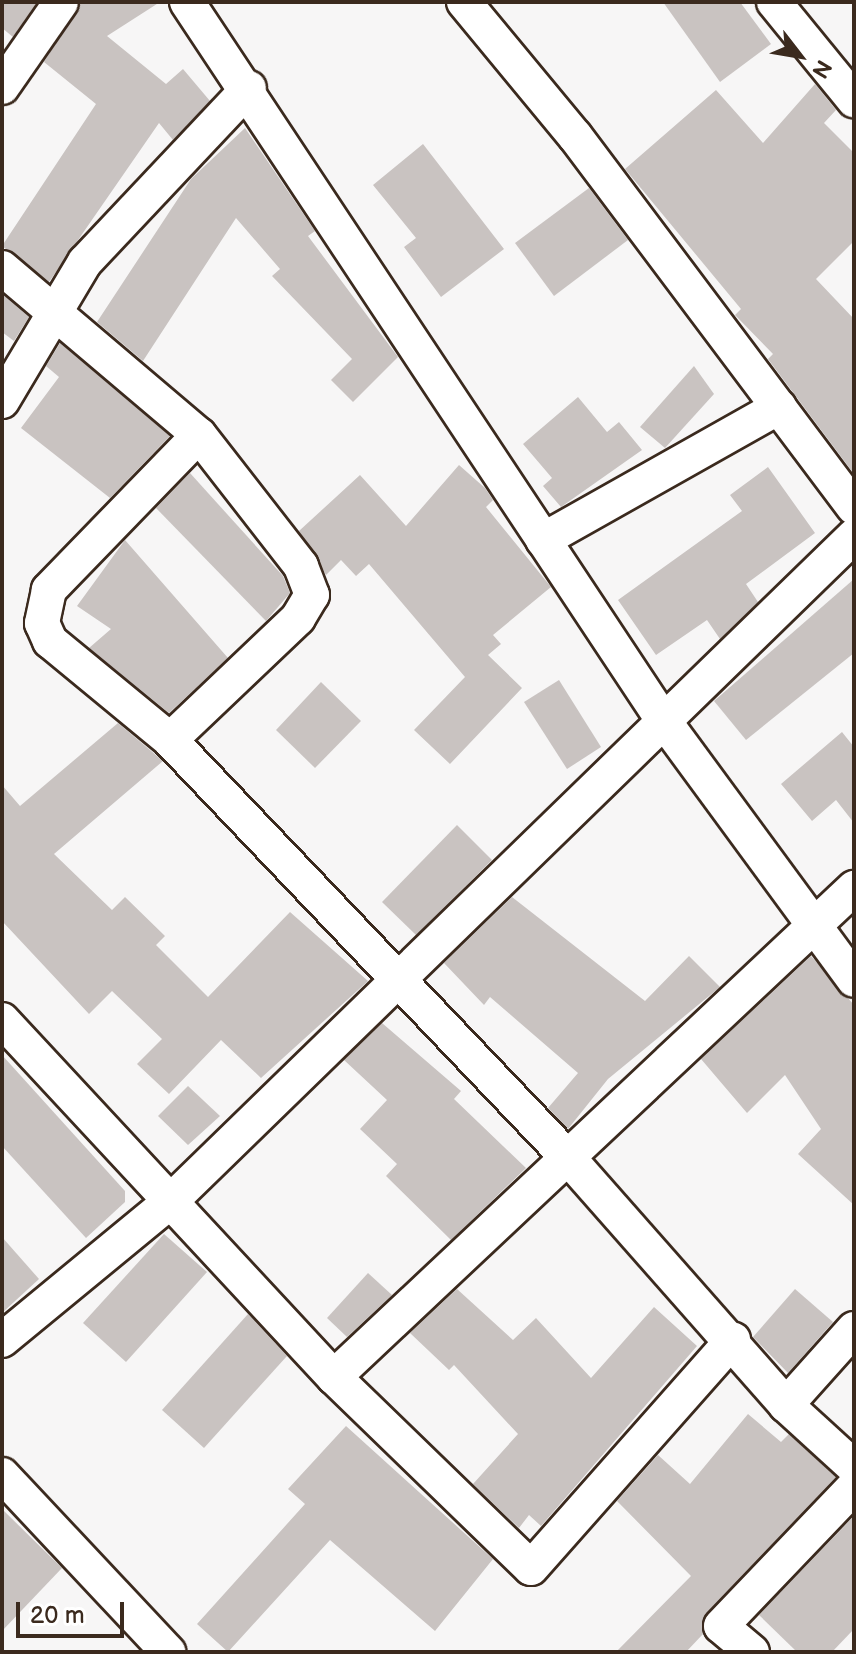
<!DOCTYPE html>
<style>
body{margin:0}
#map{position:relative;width:856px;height:1654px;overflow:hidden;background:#f7f6f6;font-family:"Balsamiq Sans",sans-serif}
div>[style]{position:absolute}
.building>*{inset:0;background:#c9c3c1}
.roads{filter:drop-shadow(2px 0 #3b2a1e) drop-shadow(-2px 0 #3b2a1e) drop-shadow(0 2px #3b2a1e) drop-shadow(0 -2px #3b2a1e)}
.minor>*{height:34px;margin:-17px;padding:0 17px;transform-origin:17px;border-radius:17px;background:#fff}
span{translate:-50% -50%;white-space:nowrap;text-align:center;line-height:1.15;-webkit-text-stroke:6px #fff;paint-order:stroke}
.frame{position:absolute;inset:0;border:4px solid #3b2a1e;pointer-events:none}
.north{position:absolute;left:760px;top:16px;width:80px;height:80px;-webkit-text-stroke:6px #fff;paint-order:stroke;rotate:121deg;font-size:22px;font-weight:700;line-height:32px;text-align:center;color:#3b2a1e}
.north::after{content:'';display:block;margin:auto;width:28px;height:36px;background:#3b2a1e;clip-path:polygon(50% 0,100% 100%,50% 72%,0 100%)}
.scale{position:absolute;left:16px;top:1602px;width:108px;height:36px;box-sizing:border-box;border:4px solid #3b2a1e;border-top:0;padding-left:10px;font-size:24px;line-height:28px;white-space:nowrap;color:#3b2a1e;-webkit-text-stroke:6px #fff;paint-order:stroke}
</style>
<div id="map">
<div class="building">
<i style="clip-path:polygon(2px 2px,37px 2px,13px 37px,2px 28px)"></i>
<i style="clip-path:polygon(81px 2px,160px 2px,107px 36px,166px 84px,183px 69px,210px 101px,173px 140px,159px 123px,49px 282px,2px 246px,96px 104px,44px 62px)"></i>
<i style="clip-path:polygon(663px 2px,740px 2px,771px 44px,720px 82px)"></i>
<i style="clip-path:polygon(815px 84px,836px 110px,824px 123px,854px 153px,854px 241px,816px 279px,854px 319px,854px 474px,768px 359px,773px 354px,735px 315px,741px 309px,625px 169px,716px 90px,763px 143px)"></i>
<i style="clip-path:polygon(245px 128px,315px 231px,308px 236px,398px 357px,353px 402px,331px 380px,352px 359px,272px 276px,280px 269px,236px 218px,143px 361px,97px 322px,191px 179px)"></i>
<i style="clip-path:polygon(423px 144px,504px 249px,441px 297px,404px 247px,416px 238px,373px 185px)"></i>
<i style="clip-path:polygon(589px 188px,628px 240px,554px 296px,515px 243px)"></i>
<i style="clip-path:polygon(2px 294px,29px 317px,14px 341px,2px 332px)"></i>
<i style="clip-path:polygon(60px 343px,170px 436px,110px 498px,21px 428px,59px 377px,46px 366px)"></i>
<i style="clip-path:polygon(694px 366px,714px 394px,665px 448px,640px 427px)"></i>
<i style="clip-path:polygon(578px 397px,607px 432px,619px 422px,642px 450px,561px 507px,543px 486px,552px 478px,523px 444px)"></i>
<i style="clip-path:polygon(459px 465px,485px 488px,493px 500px,486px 507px,551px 587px,493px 635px,501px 644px,488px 655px,522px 688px,450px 764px,414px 730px,465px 677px,369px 564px,356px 576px,341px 560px,326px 575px,299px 531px,360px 475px,406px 526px)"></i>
<i style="clip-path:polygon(768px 467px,815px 533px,746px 584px,758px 602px,720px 639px,707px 620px,656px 655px,618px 600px,742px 511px,730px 495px)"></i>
<i style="clip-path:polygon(190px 473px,283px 576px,290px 593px,266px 621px,156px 508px)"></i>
<i style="clip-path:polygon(125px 540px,228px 658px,169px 713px,89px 648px,111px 629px,77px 606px)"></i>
<i style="clip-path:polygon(854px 579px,854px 653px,746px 740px,714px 701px)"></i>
<i style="clip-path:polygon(559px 680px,601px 747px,567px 769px,524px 702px)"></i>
<i style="clip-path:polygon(321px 682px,361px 721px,315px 768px,276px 730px)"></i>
<i style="clip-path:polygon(118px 723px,163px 761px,54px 854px,112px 910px,125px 897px,165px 936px,156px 945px,208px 997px,290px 912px,368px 981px,261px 1078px,221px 1040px,169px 1094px,137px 1064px,162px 1039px,112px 991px,89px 1014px,2px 921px,2px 785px,20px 806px)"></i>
<i style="clip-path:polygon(842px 732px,854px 747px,854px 823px,836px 800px,812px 821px,781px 784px)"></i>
<i style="clip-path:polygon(457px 825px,492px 860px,416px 935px,382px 902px)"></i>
<i style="clip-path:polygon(512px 897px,645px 1001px,689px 956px,720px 987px,608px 1079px,568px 1129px,548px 1108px,578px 1073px,490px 997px,484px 1005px,444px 963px)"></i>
<i style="clip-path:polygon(811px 956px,854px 1005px,854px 1205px,798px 1154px,821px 1129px,785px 1075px,747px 1113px,701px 1059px)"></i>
<i style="clip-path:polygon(382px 1023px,461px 1091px,454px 1099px,526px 1168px,451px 1240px,386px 1176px,397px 1164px,360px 1129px,387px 1100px,344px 1060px)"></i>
<i style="clip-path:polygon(2px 1055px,125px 1191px,125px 1202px,86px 1238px,2px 1146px)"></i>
<i style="clip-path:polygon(188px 1086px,220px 1116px,188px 1145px,158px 1116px)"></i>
<i style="clip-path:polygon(164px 1234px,207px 1272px,126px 1362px,83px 1323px)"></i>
<i style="clip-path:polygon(2px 1237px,39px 1279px,2px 1313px)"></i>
<i style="clip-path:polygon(368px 1273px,392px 1295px,347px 1337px,327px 1318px)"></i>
<i style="clip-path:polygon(457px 1289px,513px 1340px,536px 1318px,591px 1378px,654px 1307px,697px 1346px,541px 1526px,529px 1515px,519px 1528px,473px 1484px,518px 1434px,454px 1365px,449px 1370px,410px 1333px)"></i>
<i style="clip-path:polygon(795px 1289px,833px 1322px,788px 1373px,753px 1337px)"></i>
<i style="clip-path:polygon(248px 1314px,287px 1356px,204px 1448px,162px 1410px)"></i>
<i style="clip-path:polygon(748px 1414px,781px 1442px,789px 1434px,836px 1477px,707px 1612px,703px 1634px,686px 1652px,616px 1652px,691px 1576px,617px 1501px,658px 1455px,690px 1484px)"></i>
<i style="clip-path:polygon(346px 1426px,493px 1559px,435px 1631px,330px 1540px,228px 1652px,197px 1624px,305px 1504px,288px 1489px)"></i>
<i style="clip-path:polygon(2px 1509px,62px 1568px,2px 1631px)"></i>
<i style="clip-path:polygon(854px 1516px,854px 1629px,832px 1652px,797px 1652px,759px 1615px)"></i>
</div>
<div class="roads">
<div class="minor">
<i style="left:187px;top:2px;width:858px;rotate:56.46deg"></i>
<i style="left:661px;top:717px;width:326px;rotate:53.7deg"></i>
<i style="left:464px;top:2px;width:174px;rotate:50.4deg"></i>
<i style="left:575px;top:136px;width:464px;rotate:53.1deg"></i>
<i style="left:774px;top:2px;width:127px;rotate:50.8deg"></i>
<i style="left:2px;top:87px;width:103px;rotate:-55.2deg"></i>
<i style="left:2px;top:268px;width:258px;rotate:40.3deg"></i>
<i style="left:199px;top:435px;width:216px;rotate:134.1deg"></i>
<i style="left:49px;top:590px;width:34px;rotate:102deg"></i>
<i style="left:42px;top:623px;width:20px;rotate:66deg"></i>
<i style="left:50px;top:641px;width:156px;rotate:39.5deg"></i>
<i style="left:170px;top:740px;width:581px;rotate:46.39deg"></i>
<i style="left:571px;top:1161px;width:325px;rotate:48.6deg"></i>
<i style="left:786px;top:1405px;width:92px;rotate:42.4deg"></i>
<i style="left:2px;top:401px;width:162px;rotate:-59.2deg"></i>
<i style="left:85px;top:262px;width:239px;rotate:-46.7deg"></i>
<i style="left:543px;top:540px;width:271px;rotate:-29.4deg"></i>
<i style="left:170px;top:740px;width:177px;rotate:-43.6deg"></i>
<i style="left:298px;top:618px;width:27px;rotate:-59deg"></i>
<i style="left:312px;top:595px;width:31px;rotate:-111deg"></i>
<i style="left:301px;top:566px;width:166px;rotate:-127.9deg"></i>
<i style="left:2px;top:1020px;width:488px;rotate:47.1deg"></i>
<i style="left:334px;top:1377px;width:274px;rotate:44.1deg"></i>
<i style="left:531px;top:1568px;width:305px;rotate:-48.5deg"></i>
<i style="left:2px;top:1340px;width:222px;rotate:-39.5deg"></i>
<i style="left:173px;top:1199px;width:950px;rotate:-44.23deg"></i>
<i style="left:334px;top:1377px;width:714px;rotate:-43.24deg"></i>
<i style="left:786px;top:1405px;width:102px;rotate:-48.2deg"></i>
<i style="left:2px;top:1475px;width:243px;rotate:46.8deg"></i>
<i style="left:752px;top:1652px;width:40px;rotate:-140deg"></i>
<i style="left:721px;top:1626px;width:192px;rotate:-46.3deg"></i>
</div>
</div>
<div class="frame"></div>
<div class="north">N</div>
<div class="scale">20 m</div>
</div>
